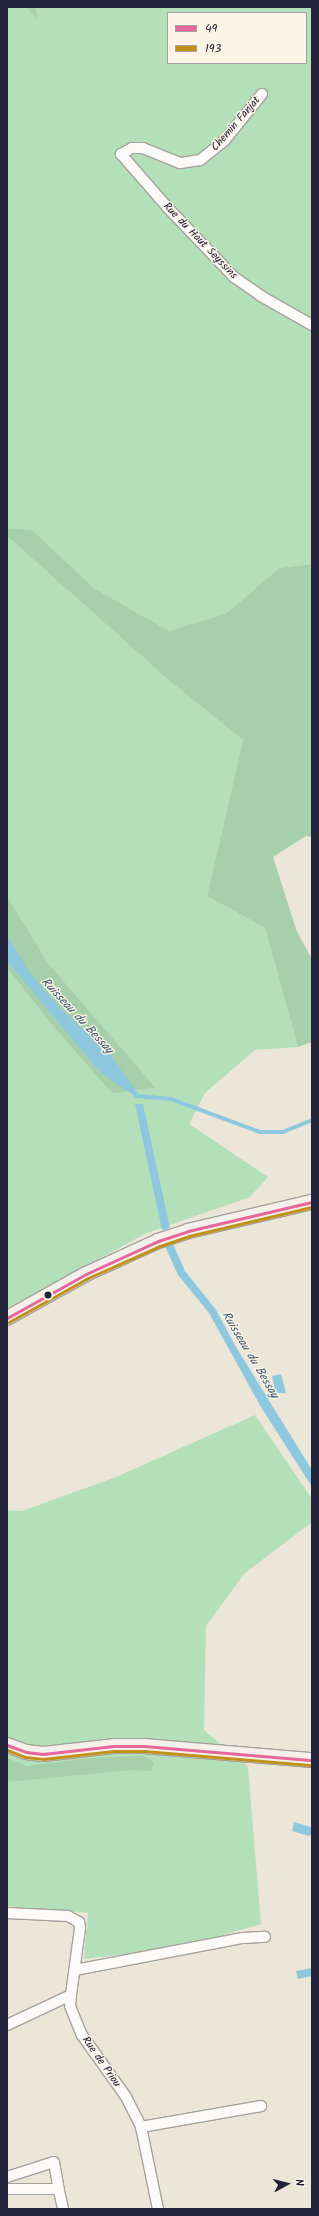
<!DOCTYPE html>
<style>
body{margin:0}
#map{position:relative;width:319px;height:2216px;overflow:hidden;background:#ebe6d8;font-family:Kalam,sans-serif}
div>[style]{position:absolute}
.green>*{inset:0;background:#b4e0b9}
.forest>*{inset:0;background:#a6cfab}
.water>*{inset:0;background:#8ec8df}
.stream>*{height:3.5px;margin:-1.75px;padding:0 1.75px;transform-origin:1.75px;border-radius:1.75px;background:#8ec8df}
.roads{filter:drop-shadow(1px 0 #a5a29d) drop-shadow(-1px 0 #a5a29d) drop-shadow(0 1px #a5a29d) drop-shadow(0 -1px #a5a29d)}
.street>*{height:10px;margin:-5px;padding:0 5px;transform-origin:5px;border-radius:5px;background:#fcfbf9}
.secondary>*{height:14px;margin:-7px;padding:0 7px;transform-origin:7px;border-radius:7px;background:#f4f1eb}
.bus-1>*{height:3px;margin:-1.5px;padding:0 1.5px;transform-origin:1.5px;border-radius:1.5px;background:#e7679c}
.bus-2>*{height:3px;margin:-1.5px;padding:0 1.5px;transform-origin:1.5px;border-radius:1.5px;background:#c0921a}
.dots>*{width:11px;height:11px;translate:-50% -50%;box-sizing:border-box;border:2px solid #fcf5e5;border-radius:50%}
span{translate:-50% -50%;white-space:nowrap;text-align:center;line-height:1.15;-webkit-text-stroke:3px #fcf5e5;paint-order:stroke}
.street-label{font-size:11px;color:#22223b}
.water-label{font-size:12px;color:#3a5875;font-style:italic}
.frame{position:absolute;inset:0;border:8px solid #22223b;pointer-events:none}
.legend{position:absolute;left:167px;top:12px;width:140px;height:52px;box-sizing:border-box;background:#fcf5e5;border:1px solid #a5a1a1;margin:0;padding:5px 7px;list-style:none;font-size:12px;color:#22223b}
.legend li{display:flex;align-items:center;gap:8px;height:20px}
.legend b{width:20px;border:1px solid #a5a1a1}
.north{position:absolute;left:267px;top:2164px;width:40px;height:40px;-webkit-text-stroke:3px #fcf5e5;paint-order:stroke;rotate:83deg;font-size:11px;font-weight:700;line-height:16px;text-align:center;color:#22223b}
.north::after{content:'';display:block;margin:auto;width:14px;height:18px;background:#22223b;clip-path:polygon(50% 0,100% 100%,50% 72%,0 100%)}
</style>
<div id="map">
<div class="green">
<i style="clip-path:polygon(evenodd,7px 7px,26px 7px,37px 18px,36px 7px,312px 7px,312px 564px,279px 568px,227px 613px,169px 631px,94px 588px,32px 530px,7px 528px,7px 7px,168px 13px,306px 13px,306px 63px,168px 63px,168px 13px)"></i>
<i style="clip-path:polygon(7px 536px,172px 683px,243px 740px,207px 896px,265px 928px,298px 1047px,255px 1050px,205px 1093px,189px 1124px,268px 1177px,250px 1197px,147px 1233px,7px 1308px,7px 968px,52px 1025px,112px 1092px,156px 1088px,48px 963px,7px 896px)"></i>
<i style="clip-path:polygon(255px 1415px,312px 1499px,312px 1522px,244px 1574px,206px 1626px,204px 1730px,248px 1767px,261px 1924px,216px 1937px,134px 1953px,84px 1959px,88px 1913px,7px 1906px,7px 1510px,22px 1511px,116px 1477px)"></i>
</div>
<div class="forest">
<i style="clip-path:polygon(26px 7px,36px 7px,37px 19px)"></i>
<i style="clip-path:polygon(7px 528px,32px 530px,94px 588px,169px 631px,227px 613px,279px 568px,312px 564px,312px 837px,306px 836px,273px 857px,297px 932px,312px 959px,312px 1042px,298px 1047px,265px 928px,207px 896px,243px 740px,172px 683px,7px 536px)"></i>
<i style="clip-path:polygon(7px 896px,48px 963px,156px 1088px,112px 1093px,52px 1025px,7px 968px)"></i>
<i style="clip-path:polygon(143px 1756px,154px 1762px,151px 1771px,132px 1770px,7px 1782px,7px 1758px,27px 1766px,91px 1758px)"></i>
</div>
<div class="water">
<i style="clip-path:polygon(7px 936px,32px 976px,62px 1010px,109px 1053px,139px 1095px,135px 1096px,100px 1072px,7px 961px)"></i>
<i style="clip-path:polygon(135px 1104px,143px 1104px,170px 1228px,167px 1229px,162px 1230px)"></i>
<i style="clip-path:polygon(173px 1244px,185px 1271px,216px 1310px,236px 1347px,312px 1470px,312px 1487px,261px 1407px,209px 1313px,178px 1275px,165px 1246px)"></i>
<i style="clip-path:polygon(281px 1374px,286px 1393px,276px 1393px,272px 1376px)"></i>
<i style="clip-path:polygon(294px 1822px,311px 1827px,312px 1833px,309px 1836px,292px 1831px)"></i>
<i style="clip-path:polygon(312px 1968px,312px 1976px,298px 1979px,296px 1971px)"></i>
</div>
<div class="stream">
<i style="left:134px;top:1093px;width:4px;rotate:45deg"></i>
<i style="left:137px;top:1096px;width:34px;rotate:5deg"></i>
<i style="left:171px;top:1099px;width:95px;rotate:20.3deg"></i>
<i style="left:260px;top:1132px;width:23px"></i>
<i style="left:283px;top:1132px;width:31px;rotate:-22deg"></i>
</div>
<div class="roads">
<div class="street">
<i style="left:262px;top:94px;width:59px;rotate:128.8deg"></i>
<i style="left:225px;top:140px;width:32px;rotate:141deg"></i>
<i style="left:200px;top:160px;width:20px;rotate:171deg"></i>
<i style="left:180px;top:163px;width:40px;rotate:-158deg"></i>
<i style="left:143px;top:148px;width:11px;rotate:180deg"></i>
<i style="left:132px;top:148px;width:13px;rotate:151deg"></i>
<i style="left:121px;top:154px;width:70px;rotate:49deg"></i>
<i style="left:167px;top:207px;width:97px;rotate:46.3deg"></i>
<i style="left:234px;top:277px;width:33px;rotate:35deg"></i>
<i style="left:261px;top:296px;width:59px;rotate:29.6deg"></i>
<i style="left:7px;top:1913px;width:61px;rotate:2.8deg"></i>
<i style="left:68px;top:1916px;width:13px;rotate:29deg"></i>
<i style="left:79px;top:1922px;width:6px;rotate:81deg"></i>
<i style="left:80px;top:1928px;width:68px;rotate:97.7deg"></i>
<i style="left:71px;top:1995px;width:71px;rotate:154.9deg"></i>
<i style="left:75px;top:1970px;width:171px;rotate:-10.8deg"></i>
<i style="left:243px;top:1938px;width:22px;rotate:-3deg"></i>
<i style="left:71px;top:1995px;width:11px;rotate:95deg"></i>
<i style="left:70px;top:2006px;width:31px;rotate:68deg"></i>
<i style="left:82px;top:2035px;width:76px;rotate:54.6deg"></i>
<i style="left:126px;top:2097px;width:34px;rotate:63deg"></i>
<i style="left:141px;top:2127px;width:84px;rotate:78.3deg"></i>
<i style="left:141px;top:2127px;width:122px;rotate:-9.9deg"></i>
<i style="left:7px;top:2177px;width:49px;rotate:-17.7deg"></i>
<i style="left:54px;top:2162px;width:29px;rotate:80deg"></i>
<i style="left:7px;top:2189px;width:48px"></i>
<i style="left:55px;top:2189px;width:4px;rotate:27deg"></i>
<i style="left:59px;top:2191px;width:18px;rotate:77deg"></i>
</div>
<div class="secondary">
<i style="left:7px;top:1318px;width:90px;rotate:-29.1deg"></i>
<i style="left:86px;top:1274px;width:79px;rotate:-24.6deg"></i>
<i style="left:158px;top:1241px;width:32px;rotate:-18deg"></i>
<i style="left:188px;top:1231px;width:127px;rotate:-13.2deg"></i>
<i style="left:7px;top:1745px;width:20px;rotate:20deg"></i>
<i style="left:26px;top:1752px;width:17px;rotate:7deg"></i>
<i style="left:43px;top:1754px;width:71px;rotate:-6.4deg"></i>
<i style="left:114px;top:1746px;width:30px"></i>
<i style="left:144px;top:1746px;width:169px;rotate:4.8deg"></i>
</div>
</div>
<div class="bus-1">
<i style="left:7px;top:1318px;width:90px;rotate:-29.1deg"></i>
<i style="left:86px;top:1274px;width:79px;rotate:-24.6deg"></i>
<i style="left:158px;top:1241px;width:32px;rotate:-18deg"></i>
<i style="left:188px;top:1231px;width:127px;rotate:-13.2deg"></i>
<i style="left:7px;top:1745px;width:20px;rotate:20deg"></i>
<i style="left:26px;top:1752px;width:17px;rotate:7deg"></i>
<i style="left:43px;top:1754px;width:71px;rotate:-6.4deg"></i>
<i style="left:114px;top:1746px;width:30px"></i>
<i style="left:144px;top:1746px;width:169px;rotate:4.8deg"></i>
</div>
<div class="bus-2">
<i style="left:9px;top:1322px;width:90px;rotate:-29.1deg"></i>
<i style="left:88px;top:1278px;width:79px;rotate:-24deg"></i>
<i style="left:160px;top:1246px;width:31px;rotate:-19deg"></i>
<i style="left:189px;top:1236px;width:126px;rotate:-13.3deg"></i>
<i style="left:7px;top:1750px;width:19px;rotate:21deg"></i>
<i style="left:25px;top:1757px;width:18px;rotate:6deg"></i>
<i style="left:43px;top:1759px;width:71px;rotate:-6.4deg"></i>
<i style="left:114px;top:1751px;width:30px"></i>
<i style="left:144px;top:1751px;width:169px;rotate:4.8deg"></i>
</div>
<div class="dots">
<i style="left:48px;top:1295px;background:#22223b"></i>
</div>
<div class="street-label">
<span style="left:236px;top:124px;rotate:-49deg">Chemin Fanjat</span>
<span style="left:200px;top:241px;rotate:46deg">Rue du Haut Seyssins</span>
<span style="left:101px;top:2062px;rotate:55deg">Rue de Priou</span>
</div>
<div class="water-label">
<span style="left:77px;top:1016px;rotate:47deg">Ruisseau du Bessay</span>
<span style="left:250px;top:1355px;rotate:59deg">Ruisseau du Bessay</span>
</div>
<div class="frame"></div>
<ul class="legend">
<li><b style="height:5px;background:#e7679c"></b>49</li>
<li><b style="height:5px;background:#c0921a"></b>193</li>
</ul>
<div class="north">N</div>
</div>
